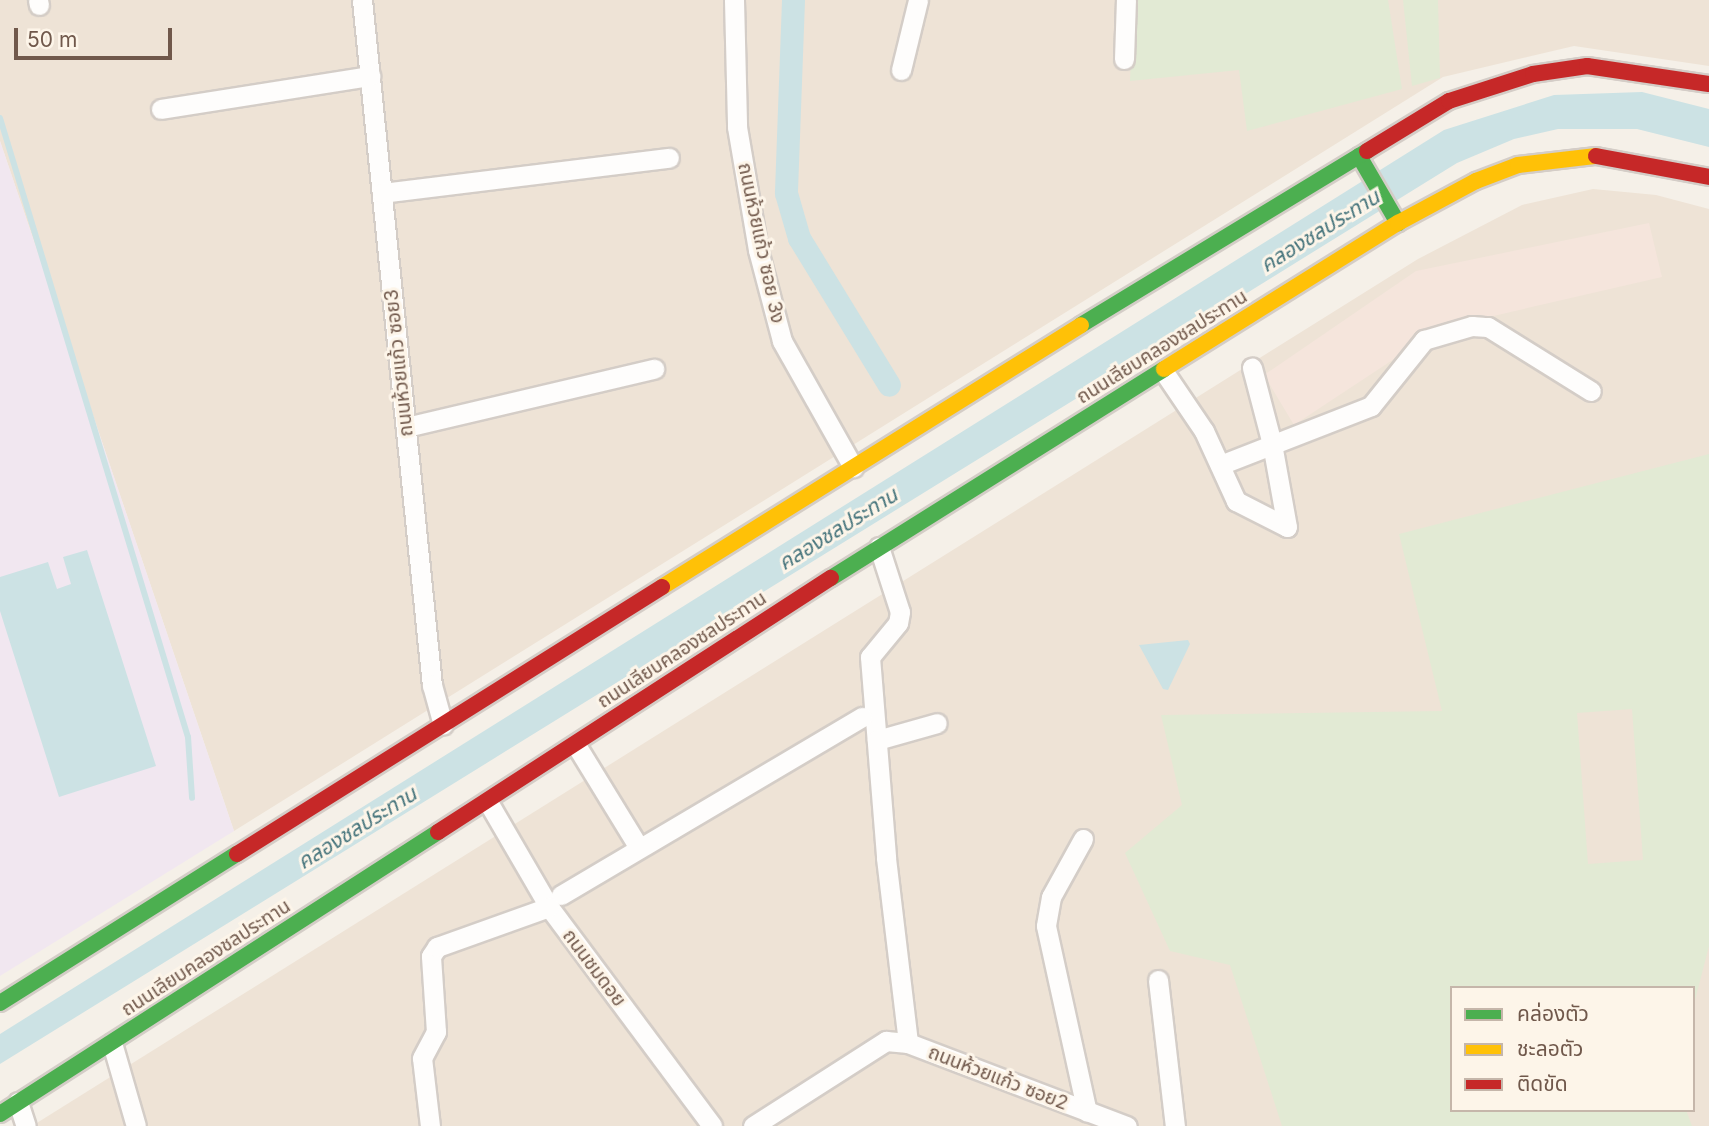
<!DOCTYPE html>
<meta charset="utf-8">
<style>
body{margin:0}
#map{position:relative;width:1709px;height:1126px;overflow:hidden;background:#f5f0e8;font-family:Inter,"Noto Sans Thai",sans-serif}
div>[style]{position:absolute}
.residential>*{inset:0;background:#eee3d6}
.commercial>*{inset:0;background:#f5e5dc}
.education>*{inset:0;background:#f1e7f0}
.green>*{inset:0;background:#e2ead4}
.water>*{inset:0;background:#cce2e4}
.stream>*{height:6px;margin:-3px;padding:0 3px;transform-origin:3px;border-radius:3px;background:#cce2e4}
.canal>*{height:23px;margin:-11.5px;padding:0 11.5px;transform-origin:11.5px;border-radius:11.5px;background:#cce2e4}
.roads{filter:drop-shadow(2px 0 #d4cdc7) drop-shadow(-2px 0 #d4cdc7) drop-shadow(0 2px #d4cdc7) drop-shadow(0 -2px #d4cdc7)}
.street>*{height:19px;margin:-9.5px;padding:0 9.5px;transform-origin:9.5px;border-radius:9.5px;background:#fefdfc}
.fast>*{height:16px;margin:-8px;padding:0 8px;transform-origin:8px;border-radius:8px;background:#4caf50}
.slow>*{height:16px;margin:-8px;padding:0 8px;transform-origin:8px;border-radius:8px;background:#ffc107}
.jam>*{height:16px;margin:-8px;padding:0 8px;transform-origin:8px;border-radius:8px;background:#c62828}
span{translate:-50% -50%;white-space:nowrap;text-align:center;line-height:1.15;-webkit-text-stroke:6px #fdf5e9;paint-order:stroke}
.street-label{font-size:19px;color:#70584b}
.water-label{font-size:21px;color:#44737b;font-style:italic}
.legend{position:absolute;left:1450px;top:986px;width:245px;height:126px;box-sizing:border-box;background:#fdf5e9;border:2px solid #c5b6aa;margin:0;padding:9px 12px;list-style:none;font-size:21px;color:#70584b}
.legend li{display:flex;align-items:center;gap:14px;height:35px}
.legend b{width:35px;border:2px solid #c5b6aa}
.scale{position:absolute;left:14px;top:28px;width:158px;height:32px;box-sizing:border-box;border:4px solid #70584b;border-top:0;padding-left:9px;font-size:21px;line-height:24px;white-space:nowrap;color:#70584b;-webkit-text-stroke:5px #fdf5e9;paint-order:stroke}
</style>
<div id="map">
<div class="residential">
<i style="clip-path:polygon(0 0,1709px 0,1709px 66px,1574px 46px,1443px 77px,234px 831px,0 141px)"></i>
<i style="clip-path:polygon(evenodd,1593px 189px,1656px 195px,1709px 209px,1709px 1126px,32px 1126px,1418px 259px,1522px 205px,1593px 189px,1452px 988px,1693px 988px,1693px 1110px,1452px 1110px,1452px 988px)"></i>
</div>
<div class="commercial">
<i style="clip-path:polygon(1649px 223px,1662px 277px,1441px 328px,1294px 425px,1264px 375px,1416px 271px)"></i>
</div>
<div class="education">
<i style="clip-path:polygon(0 141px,234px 831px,0 976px)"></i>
</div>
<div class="green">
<i style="clip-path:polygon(1133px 0,1388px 0,1402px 89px,1247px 131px,1239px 70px,1130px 81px)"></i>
<i style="clip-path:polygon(1403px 0,1438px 0,1440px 78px,1412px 86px)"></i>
<i style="clip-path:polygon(evenodd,1709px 454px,1709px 946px,1693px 1008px,1693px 988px,1452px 988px,1452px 1110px,1686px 1110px,1692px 1126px,1282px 1126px,1230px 965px,1170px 951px,1125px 853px,1182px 805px,1161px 715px,1442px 711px,1399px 534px,1709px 454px,1632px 709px,1643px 860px,1588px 864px,1577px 713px,1632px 709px)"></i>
</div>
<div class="water">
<i style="clip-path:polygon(1642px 92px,1709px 109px,1709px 147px,1637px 129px,1558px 129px,1514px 139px,1457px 163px,0 1064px,0 1034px,1444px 130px,1554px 95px)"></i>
<i style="clip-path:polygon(87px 550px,156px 766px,59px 797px,0 611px,0 577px,48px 562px,57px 589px,71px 584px,63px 557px)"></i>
<i style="clip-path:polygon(1188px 640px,1190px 644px,1168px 690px,1163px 689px,1139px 645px)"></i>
</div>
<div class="stream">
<i style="left:0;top:118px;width:647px;rotate:73.11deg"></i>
<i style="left:188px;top:737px;width:61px;rotate:86.2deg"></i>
</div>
<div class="canal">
<i style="left:793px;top:0;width:193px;rotate:92.1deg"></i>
<i style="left:786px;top:193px;width:47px;rotate:73.9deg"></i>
<i style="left:799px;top:238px;width:172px;rotate:58.5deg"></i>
</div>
<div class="roads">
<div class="street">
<i style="left:38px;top:0;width:5px;rotate:79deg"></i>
<i style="left:362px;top:0;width:689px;rotate:84.17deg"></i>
<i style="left:432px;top:685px;width:41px;rotate:74.6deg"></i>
<i style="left:734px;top:0;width:127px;rotate:88.6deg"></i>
<i style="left:737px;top:127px;width:125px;rotate:80.3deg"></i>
<i style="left:758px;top:250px;width:94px;rotate:75.2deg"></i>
<i style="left:782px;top:341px;width:145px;rotate:60.6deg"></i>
<i style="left:1124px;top:59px;width:59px;rotate:-88.1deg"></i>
<i style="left:901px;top:70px;width:72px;rotate:-76.3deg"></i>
<i style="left:161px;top:109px;width:212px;rotate:-9deg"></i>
<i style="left:382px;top:193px;width:289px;rotate:-7deg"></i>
<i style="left:1164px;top:372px;width:71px;rotate:55.9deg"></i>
<i style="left:1204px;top:431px;width:77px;rotate:65.4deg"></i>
<i style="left:1236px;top:501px;width:57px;rotate:27deg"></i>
<i style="left:1287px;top:527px;width:84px;rotate:-100.2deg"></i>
<i style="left:1272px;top:444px;width:79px;rotate:-104.7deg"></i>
<i style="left:406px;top:427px;width:255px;rotate:-13.2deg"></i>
<i style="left:1220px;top:465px;width:162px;rotate:-21.3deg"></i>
<i style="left:1371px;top:406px;width:85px;rotate:-51.2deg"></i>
<i style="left:1424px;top:340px;width:50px;rotate:-16.3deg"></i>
<i style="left:1472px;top:326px;width:16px;rotate:4deg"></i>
<i style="left:1488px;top:327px;width:121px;rotate:31.9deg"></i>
<i style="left:879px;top:547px;width:68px;rotate:72.1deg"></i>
<i style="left:900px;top:612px;width:11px;rotate:100deg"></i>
<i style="left:898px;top:623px;width:44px;rotate:129.5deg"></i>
<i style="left:870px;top:657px;width:202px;rotate:85.4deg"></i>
<i style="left:886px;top:858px;width:186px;rotate:83.2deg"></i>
<i style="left:877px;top:740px;width:62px;rotate:-15.8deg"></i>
<i style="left:576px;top:745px;width:119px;rotate:58.5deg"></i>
<i style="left:488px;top:802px;width:121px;rotate:59.8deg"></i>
<i style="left:549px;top:907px;width:273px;rotate:53.3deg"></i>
<i style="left:1083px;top:839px;width:66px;rotate:118.9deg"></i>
<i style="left:1051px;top:897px;width:29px;rotate:100deg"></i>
<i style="left:1046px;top:926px;width:190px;rotate:77.6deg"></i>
<i style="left:561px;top:895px;width:350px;rotate:-30.6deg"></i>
<i style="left:1158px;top:980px;width:147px;rotate:83.4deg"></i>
<i style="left:112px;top:1043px;width:86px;rotate:73.9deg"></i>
<i style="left:18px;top:1102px;width:25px;rotate:72deg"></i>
<i style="left:430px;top:1126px;width:68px;rotate:-96.7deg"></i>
<i style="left:422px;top:1058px;width:30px;rotate:-62deg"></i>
<i style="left:436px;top:1032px;width:76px;rotate:-93.8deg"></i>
<i style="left:431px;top:956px;width:11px;rotate:-56deg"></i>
<i style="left:437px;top:947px;width:119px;rotate:-19.7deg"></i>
<i style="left:753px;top:1126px;width:158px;rotate:-32.6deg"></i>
<i style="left:886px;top:1041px;width:22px;rotate:5deg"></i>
<i style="left:908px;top:1043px;width:234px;rotate:20.8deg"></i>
</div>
<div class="fast">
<i style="left:1359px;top:156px;width:78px;rotate:59.8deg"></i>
<i style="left:1081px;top:325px;width:335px;rotate:-31.3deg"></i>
<i style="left:831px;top:578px;width:393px;rotate:-32.1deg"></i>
<i style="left:0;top:1003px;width:280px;rotate:-32.2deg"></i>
<i style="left:0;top:1114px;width:521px;rotate:-32.77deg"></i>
</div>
<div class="slow">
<i style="left:1164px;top:369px;width:276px;rotate:-32deg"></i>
<i style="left:1398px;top:223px;width:89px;rotate:-28.3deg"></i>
<i style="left:1476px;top:181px;width:45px;rotate:-20.9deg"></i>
<i style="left:1518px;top:165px;width:79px;rotate:-6.6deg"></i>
<i style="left:662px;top:587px;width:494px;rotate:-32deg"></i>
</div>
<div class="jam">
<i style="left:1367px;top:151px;width:96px;rotate:-31.4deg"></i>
<i style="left:1449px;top:101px;width:88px;rotate:-17.8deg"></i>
<i style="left:1533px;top:74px;width:55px;rotate:-8.4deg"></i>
<i style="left:1587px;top:66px;width:123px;rotate:8.4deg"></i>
<i style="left:1596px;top:156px;width:115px;rotate:10.5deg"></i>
<i style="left:438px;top:832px;width:468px;rotate:-32.9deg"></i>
<i style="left:237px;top:854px;width:502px;rotate:-32.14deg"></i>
</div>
</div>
<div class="street-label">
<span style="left:761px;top:243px;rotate:78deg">ถนนห้วยแก้ว ซอย 3ง</span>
<span style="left:1162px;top:347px;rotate:-32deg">ถนนเลียบคลองชลประทาน</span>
<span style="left:399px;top:363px;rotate:-96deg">ถนนห้วยแก้ว ซอย3</span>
<span style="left:682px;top:650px;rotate:-33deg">ถนนเลียบคลองชลประทาน</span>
<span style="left:206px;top:958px;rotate:-33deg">ถนนเลียบคลองชลประทาน</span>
<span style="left:594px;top:968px;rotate:53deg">ถนนชมดอย</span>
<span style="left:998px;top:1078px;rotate:21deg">ถนนห้วยแก้ว ซอย2</span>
</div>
<div class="water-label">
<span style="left:1320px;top:231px;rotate:-32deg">คลองชลประทาน</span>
<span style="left:838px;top:529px;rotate:-32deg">คลองชลประทาน</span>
<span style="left:357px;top:828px;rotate:-32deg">คลองชลประทาน</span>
</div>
<ul class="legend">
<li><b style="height:9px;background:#4caf50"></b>คล่องตัว</li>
<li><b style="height:9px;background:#ffc107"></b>ชะลอตัว</li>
<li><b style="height:9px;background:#c62828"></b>ติดขัด</li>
</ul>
<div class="scale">50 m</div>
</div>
